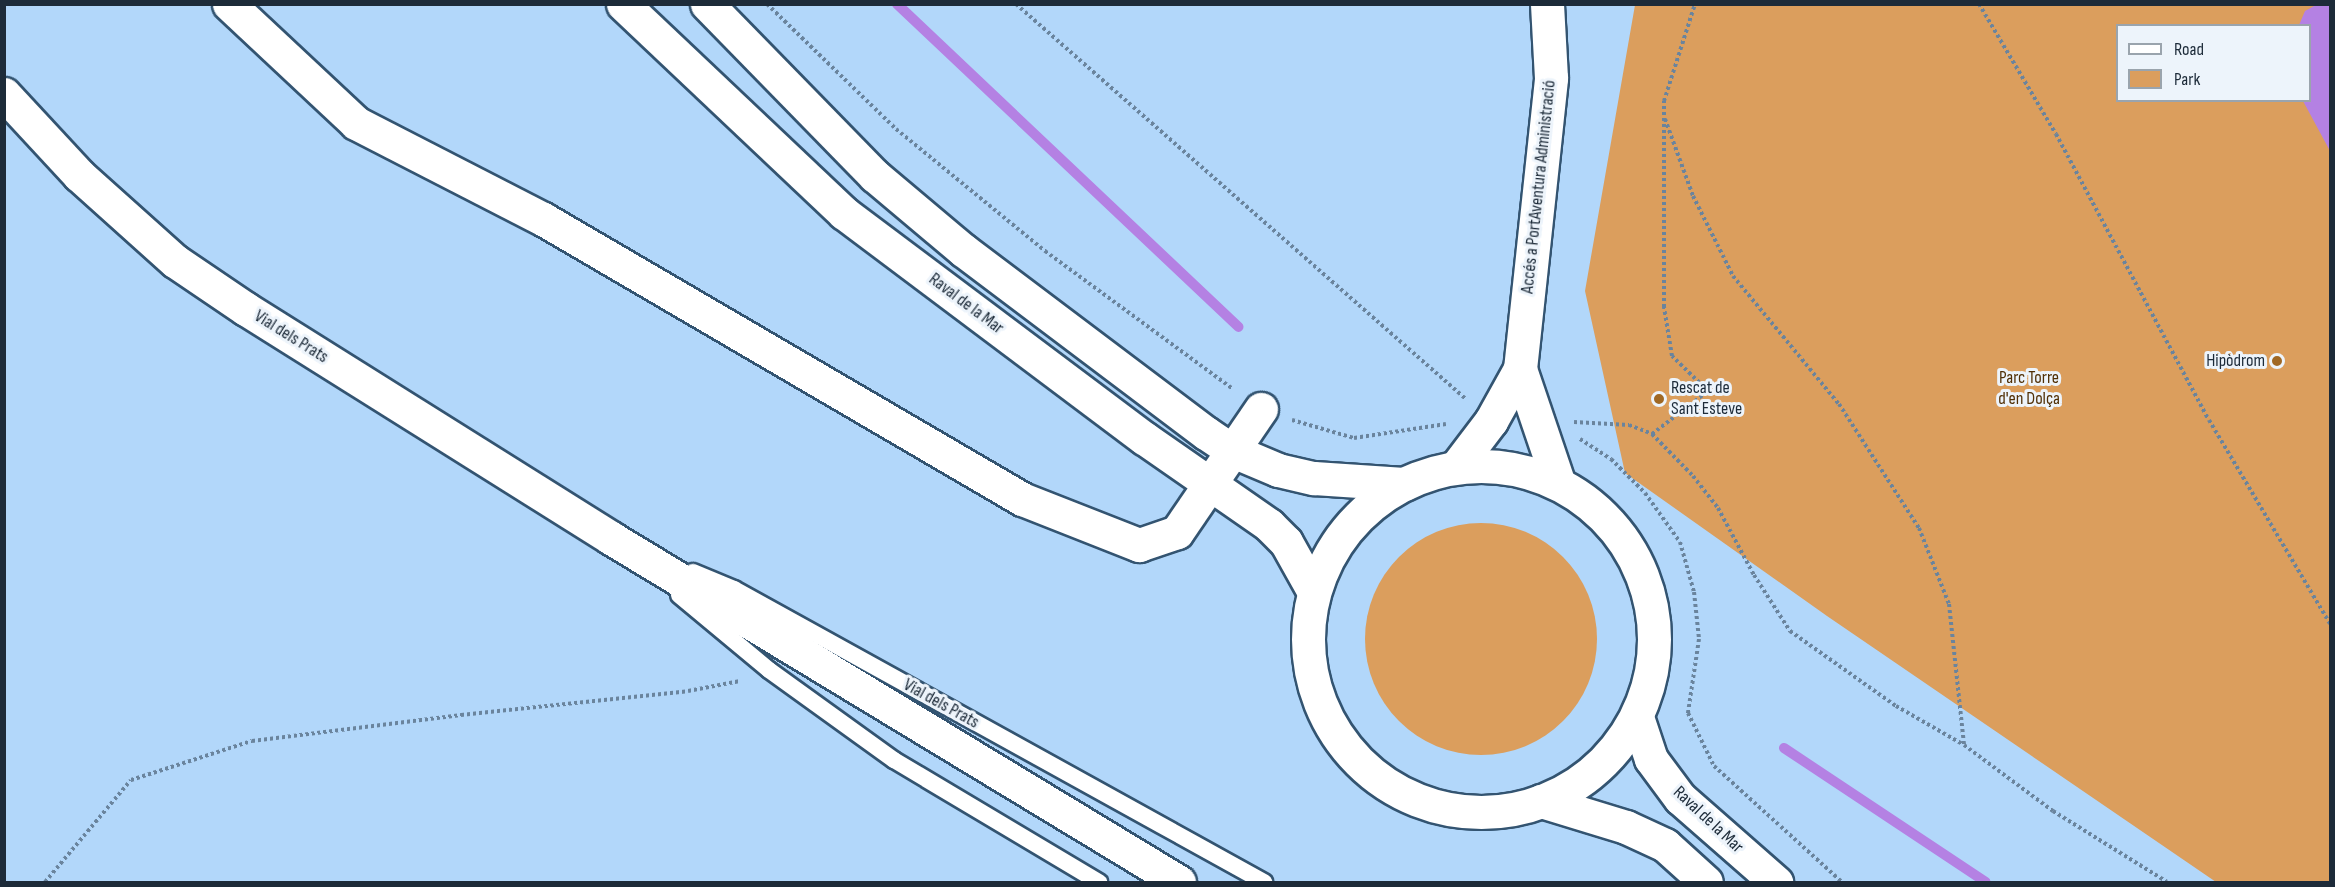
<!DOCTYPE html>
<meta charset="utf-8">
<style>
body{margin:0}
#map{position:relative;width:2335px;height:887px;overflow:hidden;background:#b2d7fa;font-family:"Sofia Sans Condensed",sans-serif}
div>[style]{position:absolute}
.green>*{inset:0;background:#db9e5d}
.round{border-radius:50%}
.water>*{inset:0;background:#b481e3}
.stream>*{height:10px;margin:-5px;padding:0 5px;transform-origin:5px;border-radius:5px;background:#b481e3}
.path>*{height:4px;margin-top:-2px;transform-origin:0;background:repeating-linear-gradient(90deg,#6a849d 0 3px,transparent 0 6px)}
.roads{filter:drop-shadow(2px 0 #335471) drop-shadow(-2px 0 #335471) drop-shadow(0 2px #335471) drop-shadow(0 -2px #335471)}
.lane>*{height:16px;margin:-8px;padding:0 8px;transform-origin:8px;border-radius:8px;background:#fff}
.street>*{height:33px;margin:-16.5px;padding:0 16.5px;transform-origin:16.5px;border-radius:16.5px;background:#fff}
.secondary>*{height:33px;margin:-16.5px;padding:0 16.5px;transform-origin:16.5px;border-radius:16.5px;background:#fff}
.secondary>.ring{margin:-16.5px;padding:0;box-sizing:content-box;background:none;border:33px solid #fff;border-radius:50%}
.dots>*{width:16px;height:16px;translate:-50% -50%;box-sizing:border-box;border:3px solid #edf4fb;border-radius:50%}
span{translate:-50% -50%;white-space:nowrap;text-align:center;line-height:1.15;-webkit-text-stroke:6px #edf4fb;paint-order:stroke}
.street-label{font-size:18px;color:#1d2b39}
.poi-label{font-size:18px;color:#1d2b39}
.right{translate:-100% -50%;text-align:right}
.left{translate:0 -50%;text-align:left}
.park-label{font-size:18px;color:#513006}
.frame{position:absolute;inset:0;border:6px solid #1d2b39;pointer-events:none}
.legend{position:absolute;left:2116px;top:24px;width:195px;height:78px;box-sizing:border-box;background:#edf4fb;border:2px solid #9aa4ad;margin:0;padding:8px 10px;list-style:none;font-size:18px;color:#1d2b39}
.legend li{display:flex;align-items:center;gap:12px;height:30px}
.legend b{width:30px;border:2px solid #9aa4ad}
</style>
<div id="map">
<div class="green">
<i style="clip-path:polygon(evenodd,1635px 5px,2330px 5px,2330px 882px,2216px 882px,1827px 616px,1625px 473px,1585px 291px,1635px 5px,2118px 26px,2310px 26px,2310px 100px,2118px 100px,2118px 26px)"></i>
<i class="round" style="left:1365px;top:523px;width:232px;height:232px"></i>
</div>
<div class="water">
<i style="clip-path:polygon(2316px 5px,2330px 5px,2330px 151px,2303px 101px,2310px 100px,2310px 26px,2299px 25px,2305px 11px)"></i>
</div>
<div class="stream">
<i style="left:897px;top:4px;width:470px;rotate:43.4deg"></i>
<i style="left:1784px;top:748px;width:242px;rotate:33.6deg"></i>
</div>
<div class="path">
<i style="left:767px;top:4px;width:180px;rotate:44.1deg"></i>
<i style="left:896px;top:129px;width:193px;rotate:39.3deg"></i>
<i style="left:1045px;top:251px;width:233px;rotate:36.3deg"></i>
<i style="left:1016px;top:4px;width:599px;rotate:41.28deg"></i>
<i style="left:1979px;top:4px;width:151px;rotate:59.4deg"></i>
<i style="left:2056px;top:134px;width:324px;rotate:61.9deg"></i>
<i style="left:2209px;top:420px;width:237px;rotate:59.3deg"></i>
<i style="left:1665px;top:119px;width:82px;rotate:70deg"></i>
<i style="left:1693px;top:196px;width:89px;rotate:63.4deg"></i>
<i style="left:1733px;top:276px;width:166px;rotate:50.4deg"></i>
<i style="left:1839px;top:404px;width:148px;rotate:57.2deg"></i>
<i style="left:1919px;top:528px;width:82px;rotate:68.5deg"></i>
<i style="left:1949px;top:604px;width:142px;rotate:83.9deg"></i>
<i style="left:1292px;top:420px;width:65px;rotate:16.2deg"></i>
<i style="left:1354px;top:438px;width:93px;rotate:-8.7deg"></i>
<i style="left:1574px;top:422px;width:55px;rotate:3.1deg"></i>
<i style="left:1629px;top:425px;width:25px;rotate:21deg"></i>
<i style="left:1652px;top:434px;width:59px;rotate:45.7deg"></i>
<i style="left:1693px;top:476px;width:41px;rotate:52deg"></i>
<i style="left:1718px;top:508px;width:76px;rotate:61.8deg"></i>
<i style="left:1754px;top:575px;width:67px;rotate:57.3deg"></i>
<i style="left:1790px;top:631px;width:130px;rotate:35.3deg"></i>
<i style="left:1896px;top:706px;width:78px;rotate:29.8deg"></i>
<i style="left:1964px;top:745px;width:111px;rotate:36.6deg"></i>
<i style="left:2053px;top:811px;width:134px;rotate:31.9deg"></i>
<i style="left:1652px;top:434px;width:71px;rotate:-37.5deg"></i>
<i style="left:1708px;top:391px;width:50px;rotate:-135.8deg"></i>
<i style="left:1672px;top:356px;width:50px;rotate:-99.3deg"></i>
<i style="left:1664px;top:307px;width:206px;rotate:-90deg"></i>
<i style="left:1664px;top:101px;width:102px;rotate:-72.3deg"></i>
<i style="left:1580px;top:439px;width:37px;rotate:33deg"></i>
<i style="left:1611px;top:459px;width:48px;rotate:45deg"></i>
<i style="left:1645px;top:493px;width:60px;rotate:54.5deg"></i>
<i style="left:1680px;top:542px;width:52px;rotate:74.4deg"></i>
<i style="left:1694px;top:592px;width:47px;rotate:83.9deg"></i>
<i style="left:1699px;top:639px;width:75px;rotate:98.5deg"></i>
<i style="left:1688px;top:713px;width:59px;rotate:63.9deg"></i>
<i style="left:1714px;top:766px;width:173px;rotate:42.2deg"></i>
<i style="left:45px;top:882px;width:133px;rotate:-49.9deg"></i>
<i style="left:131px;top:780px;width:127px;rotate:-17.9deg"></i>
<i style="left:252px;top:741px;width:211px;rotate:-7.1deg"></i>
<i style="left:461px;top:715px;width:228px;rotate:-6deg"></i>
<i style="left:688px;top:691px;width:53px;rotate:-10.9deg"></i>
</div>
<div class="roads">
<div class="lane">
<i style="left:693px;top:572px;width:44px;rotate:22.5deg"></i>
<i style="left:734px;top:589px;width:606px;rotate:28.94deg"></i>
<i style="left:679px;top:595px;width:117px;rotate:39.8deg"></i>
<i style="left:769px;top:670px;width:154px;rotate:35.8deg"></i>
<i style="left:894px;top:760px;width:239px;rotate:30.8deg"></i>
</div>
<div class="street">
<i style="left:229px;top:4px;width:174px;rotate:43.1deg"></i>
<i style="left:356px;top:123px;width:210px;rotate:27.2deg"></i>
<i style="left:543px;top:219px;width:555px;rotate:30.31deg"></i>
<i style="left:1022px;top:499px;width:126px;rotate:21.5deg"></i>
<i style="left:1139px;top:545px;width:40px;rotate:-18.9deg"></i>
<i style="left:1177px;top:532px;width:149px;rotate:-55.7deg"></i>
<i style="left:4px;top:94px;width:110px;rotate:47.2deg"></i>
<i style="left:79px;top:175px;width:129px;rotate:41.9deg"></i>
<i style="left:175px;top:261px;width:86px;rotate:34.1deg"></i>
<i style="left:246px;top:309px;width:431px;rotate:32.1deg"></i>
<i style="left:611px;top:538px;width:664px;rotate:31.2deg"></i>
</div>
<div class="secondary">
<i style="left:623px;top:4px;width:304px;rotate:43.4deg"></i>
<i style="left:844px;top:213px;width:375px;rotate:36.9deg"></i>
<i style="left:1144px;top:438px;width:152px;rotate:34.8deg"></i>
<i style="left:1269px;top:525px;width:24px;rotate:45deg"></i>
<i style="left:1286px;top:542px;width:57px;rotate:60.8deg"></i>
<i style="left:707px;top:4px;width:240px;rotate:45.7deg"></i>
<i style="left:875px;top:176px;width:115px;rotate:40.1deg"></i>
<i style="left:963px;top:250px;width:304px;rotate:37deg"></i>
<i style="left:1206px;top:433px;width:32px;rotate:34deg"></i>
<i style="left:1233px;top:451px;width:49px;rotate:22.9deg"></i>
<i style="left:1278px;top:470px;width:37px;rotate:13deg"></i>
<i style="left:1314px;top:478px;width:90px;rotate:3.8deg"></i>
<i style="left:1520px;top:369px;width:121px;rotate:71.3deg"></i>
<i class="ring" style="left:1308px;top:466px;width:313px;height:313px"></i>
<i style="left:1456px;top:467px;width:58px;rotate:-52.7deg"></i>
<i style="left:1491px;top:421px;width:60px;rotate:-60.9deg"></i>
<i style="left:1520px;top:369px;width:293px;rotate:-83.9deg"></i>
<i style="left:1551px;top:78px;width:74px;rotate:-93.1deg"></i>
<i style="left:1637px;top:717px;width:44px;rotate:71.6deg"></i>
<i style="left:1651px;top:759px;width:49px;rotate:53.4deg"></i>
<i style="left:1680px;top:798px;width:128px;rotate:41.2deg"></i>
<i style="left:1541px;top:801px;width:89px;rotate:17deg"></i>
<i style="left:1626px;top:827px;width:43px;rotate:24.8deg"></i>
<i style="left:1665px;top:845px;width:55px;rotate:42.1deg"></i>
</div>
</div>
<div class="dots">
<i style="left:2277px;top:361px;background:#a06824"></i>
<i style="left:1659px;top:399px;background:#a06824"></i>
</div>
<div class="street-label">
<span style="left:1539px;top:187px;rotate:-84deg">Accés a PortAventura Administració</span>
<span style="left:966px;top:304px;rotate:37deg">Raval de la Mar</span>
<span style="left:291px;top:337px;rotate:32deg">Vial dels Prats</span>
<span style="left:941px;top:704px;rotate:29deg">Vial dels Prats</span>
<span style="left:1708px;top:820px;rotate:43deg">Raval de la Mar</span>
</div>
<div class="poi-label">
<span class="right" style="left:2265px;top:361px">Hipòdrom</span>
<span class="left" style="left:1671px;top:399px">Rescat de<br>Sant Esteve</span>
</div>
<div class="park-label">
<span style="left:2029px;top:389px">Parc Torre<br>d'en Dolça</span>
</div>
<div class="frame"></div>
<ul class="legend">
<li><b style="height:8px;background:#fff"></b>Road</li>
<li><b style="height:16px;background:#db9e5d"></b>Park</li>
</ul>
</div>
